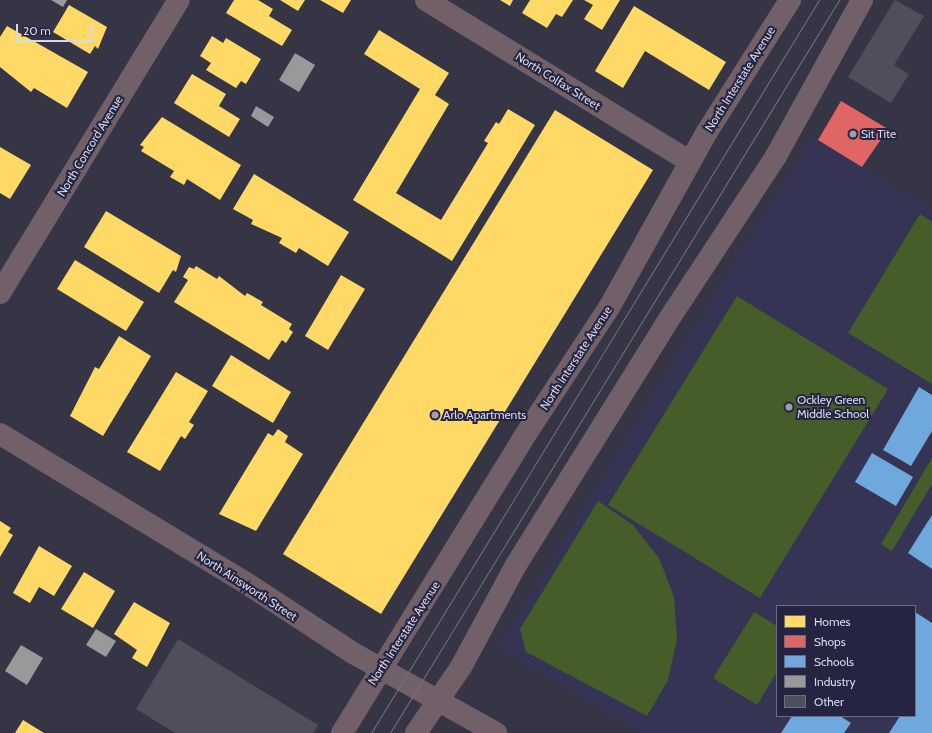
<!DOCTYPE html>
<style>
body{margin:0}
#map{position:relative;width:932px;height:733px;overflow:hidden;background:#363545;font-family:Cabin,sans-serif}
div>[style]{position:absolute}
.built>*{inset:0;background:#363455}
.green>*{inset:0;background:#445d29}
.homes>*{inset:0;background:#ffd966}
.shops>*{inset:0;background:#e06666}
.schools>*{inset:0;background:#6fa8dc}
.industry>*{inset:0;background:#999}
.building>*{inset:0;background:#4f4f5b}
.minor>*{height:22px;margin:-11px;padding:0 11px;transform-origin:11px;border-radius:11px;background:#726068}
.tertiary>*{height:22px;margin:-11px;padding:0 11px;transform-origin:11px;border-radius:11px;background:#726068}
.tram>*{height:1px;margin:-0.5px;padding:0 0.5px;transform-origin:0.5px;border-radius:0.5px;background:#7b7078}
.dots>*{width:11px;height:11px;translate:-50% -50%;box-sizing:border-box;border:2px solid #262541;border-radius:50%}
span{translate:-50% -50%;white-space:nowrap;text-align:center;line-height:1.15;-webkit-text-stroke:4px #262541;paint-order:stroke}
.street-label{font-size:12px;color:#d6d7e9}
.poi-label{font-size:12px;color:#d6d7e9}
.left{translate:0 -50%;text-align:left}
.legend{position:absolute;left:776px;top:605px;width:140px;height:112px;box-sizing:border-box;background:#262541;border:1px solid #6c6c84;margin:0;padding:5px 7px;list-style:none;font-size:12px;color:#d6d7e9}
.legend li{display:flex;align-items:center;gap:8px;height:20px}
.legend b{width:20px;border:1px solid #6c6c84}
.scale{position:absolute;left:16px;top:24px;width:76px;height:18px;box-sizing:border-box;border:2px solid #d6d7e9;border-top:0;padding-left:5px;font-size:12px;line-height:14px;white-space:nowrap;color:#d6d7e9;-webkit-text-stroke:3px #262541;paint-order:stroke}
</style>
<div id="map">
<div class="built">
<i style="clip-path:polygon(evenodd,813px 136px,932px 209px,932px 733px,641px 733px,498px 648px,813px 136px,777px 606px,915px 606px,915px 716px,777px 716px,777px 606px)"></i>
</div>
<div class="green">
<i style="clip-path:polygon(920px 214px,932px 222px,932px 384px,848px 333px)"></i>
<i style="clip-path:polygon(737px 296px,888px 389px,760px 598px,608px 505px)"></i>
<i style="clip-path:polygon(932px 458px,932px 484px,892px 551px,881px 544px)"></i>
<i style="clip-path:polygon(598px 501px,633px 525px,659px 558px,674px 597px,677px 639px,668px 680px,647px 716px,526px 652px,520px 629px)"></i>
<i style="clip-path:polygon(754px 612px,777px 626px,777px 672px,757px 705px,713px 678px)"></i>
</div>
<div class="homes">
<i style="clip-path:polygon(234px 0,258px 0,273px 9px,269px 16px,292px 30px,282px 46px,226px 13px)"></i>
<i style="clip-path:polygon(280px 0,305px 0,298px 11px)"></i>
<i style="clip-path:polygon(320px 0,351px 0,343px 13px)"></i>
<i style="clip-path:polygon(500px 0,513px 0,510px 6px)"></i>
<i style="clip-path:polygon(530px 0,573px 0,562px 17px,556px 14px,547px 28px,522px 13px)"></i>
<i style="clip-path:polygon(584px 0,620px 0,602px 30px,584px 19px,593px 5px)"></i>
<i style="clip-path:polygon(69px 5px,107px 27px,98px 49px,95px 46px,90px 54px,53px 32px)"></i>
<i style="clip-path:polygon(634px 6px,726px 62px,709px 90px,645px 51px,623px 88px,595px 71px)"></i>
<i style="clip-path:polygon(7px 26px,88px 72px,67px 108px,34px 88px,31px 92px,0 67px,0 37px)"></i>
<i style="clip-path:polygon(379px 30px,449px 73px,435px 95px,449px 104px,396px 193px,441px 220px,488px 143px,484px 141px,496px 122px,499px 124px,508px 109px,535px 125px,452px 261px,353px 200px,420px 89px,364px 54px)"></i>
<i style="clip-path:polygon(212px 36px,223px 43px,226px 38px,261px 59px,246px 84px,241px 81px,236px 88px,206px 70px,211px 63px,200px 56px)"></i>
<i style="clip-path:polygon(192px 74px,226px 94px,219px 106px,240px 119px,229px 137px,174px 103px)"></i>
<i style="clip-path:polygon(555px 110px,653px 170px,381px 614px,283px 554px)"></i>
<i style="clip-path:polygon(162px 117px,241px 165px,220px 200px,187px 179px,184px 185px,170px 177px,174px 171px,141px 151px,144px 147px,140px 145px)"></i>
<i style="clip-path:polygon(0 147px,31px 165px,10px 199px,0 193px)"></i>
<i style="clip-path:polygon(254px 174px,349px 232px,328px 266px,299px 248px,296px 253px,279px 243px,282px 238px,251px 224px,253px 220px,233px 209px)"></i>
<i style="clip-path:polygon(106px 211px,181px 256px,176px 272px,173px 270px,159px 293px,84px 247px)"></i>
<i style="clip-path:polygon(75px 260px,144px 302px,126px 331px,57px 289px)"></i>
<i style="clip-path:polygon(196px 266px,217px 279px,219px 276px,245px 296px,247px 293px,263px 302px,261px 305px,292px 324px,289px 329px,293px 332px,286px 343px,282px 340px,269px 360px,174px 302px,188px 280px,183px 277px,189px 267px,194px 269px)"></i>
<i style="clip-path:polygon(341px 275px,365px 289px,328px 350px,305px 336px)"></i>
<i style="clip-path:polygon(119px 336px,151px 356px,103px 436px,70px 416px,95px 367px,99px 369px)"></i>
<i style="clip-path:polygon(231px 355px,291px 392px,273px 423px,212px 386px)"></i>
<i style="clip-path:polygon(176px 372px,208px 391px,189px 422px,194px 425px,185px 439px,181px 436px,160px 471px,127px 452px)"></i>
<i style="clip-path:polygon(278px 429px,288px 436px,285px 442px,303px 454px,256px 531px,219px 514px,268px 433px,273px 436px)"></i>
<i style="clip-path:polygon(0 521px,11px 528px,8px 532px,13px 535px,0 557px)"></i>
<i style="clip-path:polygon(39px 546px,72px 566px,54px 596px,39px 587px,30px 603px,13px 593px)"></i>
<i style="clip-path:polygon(84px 572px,115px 591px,93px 628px,61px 609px)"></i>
<i style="clip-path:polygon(134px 602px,170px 623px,147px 667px,132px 658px,137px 650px,114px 634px)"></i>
<i style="clip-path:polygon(23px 720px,44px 733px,15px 733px)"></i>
</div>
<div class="shops">
<i style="clip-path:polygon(841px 101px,888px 129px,862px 167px,818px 140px)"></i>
</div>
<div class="schools">
<i style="clip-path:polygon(919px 387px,932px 395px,932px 431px,911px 466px,883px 450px)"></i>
<i style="clip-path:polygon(872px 453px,913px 477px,896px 506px,855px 482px)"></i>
<i style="clip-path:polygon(932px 515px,932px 569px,908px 553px)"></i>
<i style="clip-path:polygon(915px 612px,932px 623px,932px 733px,889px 733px,900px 716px,915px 716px)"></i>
<i style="clip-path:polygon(792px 716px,840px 716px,851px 723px,844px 733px,781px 733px)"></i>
</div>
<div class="industry">
<i style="clip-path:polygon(51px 0,67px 0,63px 7px)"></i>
<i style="clip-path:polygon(295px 53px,315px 65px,299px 92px,279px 80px)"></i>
<i style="clip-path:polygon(256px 106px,274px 117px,268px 127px,251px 116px)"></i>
<i style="clip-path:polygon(96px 629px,116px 641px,106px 657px,86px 645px)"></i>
<i style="clip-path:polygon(21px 645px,43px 658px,27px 685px,5px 671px)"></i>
</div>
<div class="building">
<i style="clip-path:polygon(895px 0,924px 16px,894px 65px,909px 74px,891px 103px,848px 77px)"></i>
<i style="clip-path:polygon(178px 639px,318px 725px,313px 733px,175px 733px,136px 709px)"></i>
</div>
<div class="minor">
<i style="left:426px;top:0;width:310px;rotate:31.5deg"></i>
<i style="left:0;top:293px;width:343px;rotate:-58.6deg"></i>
<i style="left:0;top:434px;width:284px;rotate:31.2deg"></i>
<i style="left:243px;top:581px;width:131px;rotate:33.2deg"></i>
<i style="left:353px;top:653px;width:164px;rotate:29.2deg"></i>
</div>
<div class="tertiary">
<i style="left:342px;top:733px;width:344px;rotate:-58.4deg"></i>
<i style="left:522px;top:440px;width:160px;rotate:-56.7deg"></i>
<i style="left:610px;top:306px;width:199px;rotate:-60.9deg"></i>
<i style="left:707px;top:132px;width:156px;rotate:-57.8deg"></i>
<i style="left:416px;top:733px;width:80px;rotate:-55.7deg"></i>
<i style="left:461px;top:667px;width:116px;rotate:-61.7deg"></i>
<i style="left:516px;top:565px;width:301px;rotate:-58.1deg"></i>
<i style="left:675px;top:310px;width:184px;rotate:-56.7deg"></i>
<i style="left:776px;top:156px;width:178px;rotate:-61.1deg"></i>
</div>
<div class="tram">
<i style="left:371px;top:733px;width:859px;rotate:-58.57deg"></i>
<i style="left:390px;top:733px;width:860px;rotate:-58.51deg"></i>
</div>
<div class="dots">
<i style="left:853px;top:134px;background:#9e9eb0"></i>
<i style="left:789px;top:407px;background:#9e9eb0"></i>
<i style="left:435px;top:415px;background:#9e9eb0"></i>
</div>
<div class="street-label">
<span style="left:740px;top:79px;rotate:-58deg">North Interstate Avenue</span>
<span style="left:558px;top:81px;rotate:32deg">North Colfax Street</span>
<span style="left:90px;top:146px;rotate:-59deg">North Concord Avenue</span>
<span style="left:576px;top:358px;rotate:-57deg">North Interstate Avenue</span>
<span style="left:247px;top:586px;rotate:33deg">North Ainsworth Street</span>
<span style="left:404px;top:633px;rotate:-57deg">North Interstate Avenue</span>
</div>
<div class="poi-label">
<span class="left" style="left:861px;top:134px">Sit Tite</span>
<span class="left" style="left:797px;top:407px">Ockley Green<br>Middle School</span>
<span class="left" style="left:443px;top:415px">Arlo Apartments</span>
</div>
<ul class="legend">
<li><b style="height:11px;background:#ffd966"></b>Homes</li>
<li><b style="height:11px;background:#e06666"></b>Shops</li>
<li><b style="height:11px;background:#6fa8dc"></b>Schools</li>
<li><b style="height:11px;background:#999"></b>Industry</li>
<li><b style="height:11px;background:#4f4f5b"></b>Other</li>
</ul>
<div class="scale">20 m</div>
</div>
